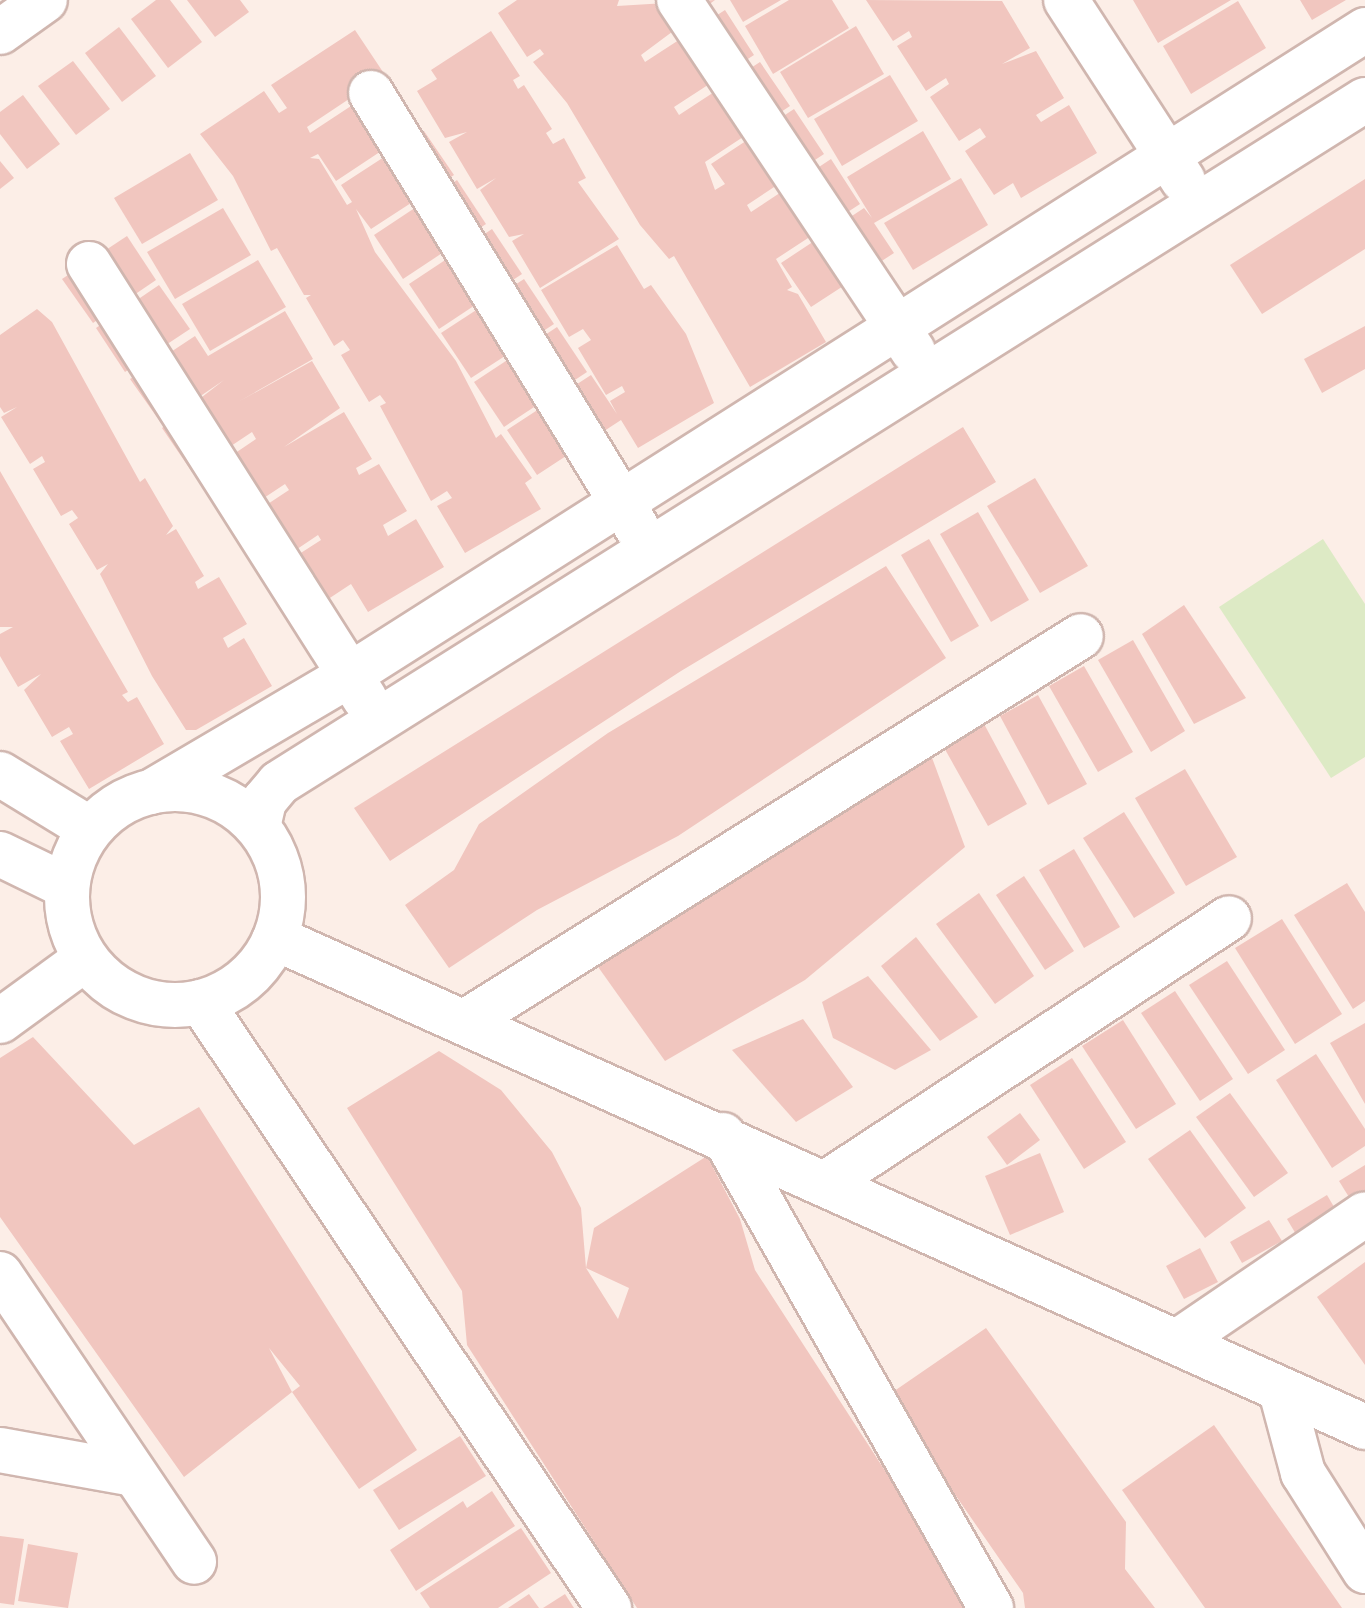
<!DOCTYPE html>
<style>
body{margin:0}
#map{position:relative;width:1365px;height:1608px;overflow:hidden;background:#fceee7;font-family:"Archivo Narrow",sans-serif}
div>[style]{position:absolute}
.green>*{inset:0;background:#ddeac5}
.building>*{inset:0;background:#f1c6bf}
.roads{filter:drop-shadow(2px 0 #d0b6af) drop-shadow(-2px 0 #d0b6af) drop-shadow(0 2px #d0b6af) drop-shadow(0 -2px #d0b6af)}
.minor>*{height:44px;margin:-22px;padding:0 22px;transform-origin:22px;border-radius:22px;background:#fff}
.tertiary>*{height:44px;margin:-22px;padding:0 22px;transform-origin:22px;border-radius:22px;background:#fff}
.tertiary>.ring{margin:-22px;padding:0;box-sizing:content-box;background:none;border:44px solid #fff;border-radius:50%}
span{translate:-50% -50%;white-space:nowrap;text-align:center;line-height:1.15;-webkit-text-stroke:8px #fff3ed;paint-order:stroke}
</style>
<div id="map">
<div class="green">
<i style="clip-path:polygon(1323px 539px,1365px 604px,1365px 757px,1331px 778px,1219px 607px)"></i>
</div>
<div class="building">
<i style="clip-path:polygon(156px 0,170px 0,202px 42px,168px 68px,131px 19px)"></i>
<i style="clip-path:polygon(187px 0,240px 0,249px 12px,215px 37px)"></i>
<i style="clip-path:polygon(517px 0,619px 0,617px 6px,715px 0,641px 55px,645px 62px,725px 10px,754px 55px,674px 107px,679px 115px,760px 62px,790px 106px,705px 162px,715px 190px,725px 184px,711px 164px,794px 109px,824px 154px,747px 205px,751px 212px,831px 159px,860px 204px,776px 259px,792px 287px,787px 290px,798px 294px,826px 342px,750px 387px,674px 256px,669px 259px,640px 225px,567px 103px,533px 62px,544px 54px,540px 49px,527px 57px,498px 13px)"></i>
<i style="clip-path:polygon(730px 0,781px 0,743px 22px)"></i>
<i style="clip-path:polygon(789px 0,832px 0,849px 28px,773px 74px,745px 26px)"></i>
<i style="clip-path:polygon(866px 0,1002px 1px,1030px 48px,1002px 64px,1036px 51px,1064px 98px,1036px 115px,1041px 122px,1069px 105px,1097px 153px,1021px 198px,1013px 183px,994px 195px,965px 151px,986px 137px,980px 128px,959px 141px,930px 97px,949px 84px,946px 78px,926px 91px,897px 46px,912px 37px,909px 31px,893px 41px)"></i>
<i style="clip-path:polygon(1125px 0,1231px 0,1158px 43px,1133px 0)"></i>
<i style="clip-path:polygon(1300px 0,1346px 0,1312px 20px)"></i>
<i style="clip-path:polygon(1238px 1px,1266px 48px,1191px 94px,1163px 46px)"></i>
<i style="clip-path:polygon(856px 26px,884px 74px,808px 118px,780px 72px)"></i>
<i style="clip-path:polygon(119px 27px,156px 76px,122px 102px,85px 53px)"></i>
<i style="clip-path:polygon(355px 30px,385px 75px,307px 127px,310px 133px,389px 81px,419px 126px,336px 181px,318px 154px,310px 158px,319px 159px,347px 205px,352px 202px,341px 185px,424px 131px,454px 175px,371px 229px,356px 209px,375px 252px,456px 361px,496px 438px,501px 434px,532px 478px,525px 483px,541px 509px,465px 553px,437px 506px,452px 498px,447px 491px,431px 501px,380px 406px,386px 403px,380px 395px,369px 402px,341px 355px,350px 350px,343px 340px,334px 346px,306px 298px,311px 295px,304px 295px,277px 248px,271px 251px,233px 176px,200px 134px,264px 91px,279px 113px,287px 108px,271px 85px)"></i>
<i style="clip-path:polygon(491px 31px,520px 76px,513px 80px,518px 89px,524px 85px,552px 129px,546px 133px,553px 144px,564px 138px,586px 178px,578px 182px,619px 239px,540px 288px,512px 241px,524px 234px,509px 237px,480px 190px,496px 178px,477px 189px,449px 142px,467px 132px,445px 138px,417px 91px,437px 79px,431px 70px)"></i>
<i style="clip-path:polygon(73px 61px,110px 109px,76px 135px,38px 86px)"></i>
<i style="clip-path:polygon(890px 75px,918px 121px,842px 166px,814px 119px)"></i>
<i style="clip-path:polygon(23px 95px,60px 144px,27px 169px,0 134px,0 112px)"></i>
<i style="clip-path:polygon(923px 131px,951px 179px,874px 223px,894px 253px,811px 307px,781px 263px,864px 208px,872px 218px,847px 177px)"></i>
<i style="clip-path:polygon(190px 153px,218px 200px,142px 244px,114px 198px)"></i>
<i style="clip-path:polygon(0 161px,14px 178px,0 189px)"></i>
<i style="clip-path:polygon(961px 178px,988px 225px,913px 270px,884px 223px)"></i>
<i style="clip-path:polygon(1365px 179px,1365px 249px,1262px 314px,1230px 265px)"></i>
<i style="clip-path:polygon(457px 180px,486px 224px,403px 279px,374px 235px)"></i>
<i style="clip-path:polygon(223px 208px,251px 255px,175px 299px,147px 252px)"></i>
<i style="clip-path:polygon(492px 229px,522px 274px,439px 329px,409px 284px)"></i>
<i style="clip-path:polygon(127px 236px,156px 280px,93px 323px,62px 279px)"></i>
<i style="clip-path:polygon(617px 245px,644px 289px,651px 285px,686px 334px,714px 403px,638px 448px,621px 420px,537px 475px,507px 430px,591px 375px,617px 414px,610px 401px,625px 392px,622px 386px,606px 395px,578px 348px,591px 340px,583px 329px,569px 337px,541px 290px)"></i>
<i style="clip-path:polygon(258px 260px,286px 307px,210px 351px,182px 304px)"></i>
<i style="clip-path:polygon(524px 279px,554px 324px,471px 378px,441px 333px)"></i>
<i style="clip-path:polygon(159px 285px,190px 329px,125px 372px,96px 328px)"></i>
<i style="clip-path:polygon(37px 309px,52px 322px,140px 482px,145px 478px,173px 526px,166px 535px,176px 529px,204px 576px,195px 582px,198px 589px,219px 577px,247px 624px,223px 638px,228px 648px,244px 638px,272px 686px,196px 730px,186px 730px,152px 676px,100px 574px,108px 564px,97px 570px,69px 524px,78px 518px,72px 510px,61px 516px,33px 469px,45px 462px,42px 456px,30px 464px,1px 417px,17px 407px,4px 413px,0 407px,0 335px)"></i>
<i style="clip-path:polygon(285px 311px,313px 359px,238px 402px,312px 361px,340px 408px,284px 447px,344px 412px,372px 459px,356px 468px,359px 475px,379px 464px,407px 511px,383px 525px,388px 536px,416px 519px,444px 567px,368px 612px,351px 584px,295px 621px,265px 576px,321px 540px,318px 535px,260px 574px,230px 529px,289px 490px,285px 484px,226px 523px,197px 479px,256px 439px,252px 432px,192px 472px,162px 428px,224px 380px,161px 423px,130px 379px,195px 336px,208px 356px)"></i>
<i style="clip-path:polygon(1365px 326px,1365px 369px,1322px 393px,1304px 359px)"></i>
<i style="clip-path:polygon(557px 327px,587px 372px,504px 427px,474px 382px)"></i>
<i style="clip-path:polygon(963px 427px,996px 482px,681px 671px,390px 861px,354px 808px)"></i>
<i style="clip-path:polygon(0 471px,128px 692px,122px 695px,128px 702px,137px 697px,164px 744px,89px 789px,60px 741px,73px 734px,69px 727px,52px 737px,24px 690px,41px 674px,18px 687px,0 656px,0 634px,13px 627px,0 627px)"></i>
<i style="clip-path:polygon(1035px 478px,1088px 566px,1040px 593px,987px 506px)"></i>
<i style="clip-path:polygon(978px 512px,1029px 600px,991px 622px,940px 534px)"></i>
<i style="clip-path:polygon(929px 539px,979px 626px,951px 642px,901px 555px)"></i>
<i style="clip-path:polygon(886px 566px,946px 658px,678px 836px,537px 910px,449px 968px,405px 905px,454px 870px,479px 824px,608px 733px)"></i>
<i style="clip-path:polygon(1184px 605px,1246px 698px,1194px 724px,1142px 634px)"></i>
<i style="clip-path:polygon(1133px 640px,1185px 731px,1151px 752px,1098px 660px)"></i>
<i style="clip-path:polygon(1084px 666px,1133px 752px,1098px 772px,1049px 686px)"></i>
<i style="clip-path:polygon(1038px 695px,1087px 784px,1048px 805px,1000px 716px)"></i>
<i style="clip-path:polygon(983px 722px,1027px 804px,988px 826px,942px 744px)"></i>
<i style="clip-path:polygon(931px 755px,965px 847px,805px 980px,665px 1061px,596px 964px)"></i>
<i style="clip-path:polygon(1185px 769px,1237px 857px,1186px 886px,1135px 798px)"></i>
<i style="clip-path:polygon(1124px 812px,1175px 893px,1134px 918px,1083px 838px)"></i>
<i style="clip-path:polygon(1074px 849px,1120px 927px,1084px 948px,1039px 870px)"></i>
<i style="clip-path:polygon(1024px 876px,1074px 951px,1045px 970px,996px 895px)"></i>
<i style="clip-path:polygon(1347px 883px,1365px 912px,1365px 1001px,1353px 1009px,1294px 915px)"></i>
<i style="clip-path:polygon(979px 893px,1034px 976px,995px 1004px,936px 924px)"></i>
<i style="clip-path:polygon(1282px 919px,1342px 1014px,1295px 1044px,1235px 948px)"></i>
<i style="clip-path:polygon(916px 937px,978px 1017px,940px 1041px,881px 966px)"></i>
<i style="clip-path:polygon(1227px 961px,1285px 1050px,1248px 1074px,1189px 985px)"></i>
<i style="clip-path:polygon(868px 976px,931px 1050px,895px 1070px,833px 1038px,822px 1002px)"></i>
<i style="clip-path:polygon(1175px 991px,1233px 1079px,1200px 1101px,1141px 1013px)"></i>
<i style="clip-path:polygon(803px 1019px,853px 1087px,796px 1122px,732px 1050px)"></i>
<i style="clip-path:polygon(1123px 1020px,1176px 1104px,1136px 1129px,1082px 1046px)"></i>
<i style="clip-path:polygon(1365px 1023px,1365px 1104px,1330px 1043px)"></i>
<i style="clip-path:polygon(33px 1037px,134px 1145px,199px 1107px,417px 1450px,359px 1489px,292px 1392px,300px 1386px,269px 1348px,292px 1392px,184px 1477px,0 1217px,0 1058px)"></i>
<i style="clip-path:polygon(evenodd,439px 1051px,501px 1090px,552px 1152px,581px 1208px,586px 1268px,594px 1228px,707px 1156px,740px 1219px,755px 1270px,974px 1608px,637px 1608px,467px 1345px,462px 1291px,347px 1108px,439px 1051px,586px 1268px,629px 1288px,618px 1319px,586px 1268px)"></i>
<i style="clip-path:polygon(1316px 1054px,1365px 1129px,1365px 1146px,1332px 1168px,1276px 1080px)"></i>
<i style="clip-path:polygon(1072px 1058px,1126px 1142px,1084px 1169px,1030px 1085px)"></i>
<i style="clip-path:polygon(1230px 1093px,1288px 1173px,1254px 1197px,1196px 1117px)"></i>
<i style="clip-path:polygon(1020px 1113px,1040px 1140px,1007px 1165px,987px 1137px)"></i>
<i style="clip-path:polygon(1190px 1130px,1246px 1208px,1205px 1238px,1148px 1159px)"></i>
<i style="clip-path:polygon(1040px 1153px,1064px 1212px,1010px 1235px,985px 1176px)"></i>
<i style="clip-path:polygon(1365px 1165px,1365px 1194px,1352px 1202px,1339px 1181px)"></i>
<i style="clip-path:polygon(1327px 1195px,1337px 1212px,1297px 1236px,1287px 1219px)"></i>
<i style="clip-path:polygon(1269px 1220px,1282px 1241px,1242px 1263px,1230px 1242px)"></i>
<i style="clip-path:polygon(1200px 1248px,1218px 1282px,1184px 1299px,1166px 1266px)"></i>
<i style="clip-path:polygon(1365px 1262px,1365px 1365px,1317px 1297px)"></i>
<i style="clip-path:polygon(986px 1328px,1126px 1522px,1125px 1569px,1155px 1608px,1025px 1608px,1023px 1593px,887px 1396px)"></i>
<i style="clip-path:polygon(1214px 1425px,1284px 1525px,1342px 1608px,1205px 1608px,1122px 1490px)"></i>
<i style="clip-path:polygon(460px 1436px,486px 1476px,399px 1530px,373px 1490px)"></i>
<i style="clip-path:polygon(492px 1491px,515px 1526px,416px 1591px,390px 1550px,463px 1501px,467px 1508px)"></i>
<i style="clip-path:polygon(521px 1528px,551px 1573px,498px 1608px,430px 1608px,420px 1593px)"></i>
<i style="clip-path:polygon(0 1536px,24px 1539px,14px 1605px,0 1603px)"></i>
<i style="clip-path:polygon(28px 1544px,78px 1553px,68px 1608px,18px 1601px)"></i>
<i style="clip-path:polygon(529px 1594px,539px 1608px,508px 1608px)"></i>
<i style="clip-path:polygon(565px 1594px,574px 1608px,543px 1608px)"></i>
</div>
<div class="roads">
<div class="minor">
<i style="left:679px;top:0;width:422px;rotate:56.3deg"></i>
<i style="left:1066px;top:0;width:215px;rotate:57deg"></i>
<i style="left:0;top:32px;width:55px;rotate:-35.4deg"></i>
<i style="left:371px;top:93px;width:510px;rotate:58.55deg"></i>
<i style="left:89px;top:264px;width:515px;rotate:57.61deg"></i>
<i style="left:151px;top:792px;width:229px;rotate:-30.5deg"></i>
<i style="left:348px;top:676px;width:1205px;rotate:-32.42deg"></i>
<i style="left:258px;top:827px;width:27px;rotate:-77deg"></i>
<i style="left:264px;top:801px;width:23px;rotate:-50deg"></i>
<i style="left:279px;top:783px;width:1283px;rotate:-32.17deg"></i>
<i style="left:201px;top:1002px;width:731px;rotate:56.05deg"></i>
<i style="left:468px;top:1020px;width:723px;rotate:-32.06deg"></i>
<i style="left:0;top:1021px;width:105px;rotate:-36.1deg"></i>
<i style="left:723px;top:1135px;width:544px;rotate:60.46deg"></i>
<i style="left:826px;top:1183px;width:482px;rotate:-33.3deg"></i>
<i style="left:0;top:1274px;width:347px;rotate:56deg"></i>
<i style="left:1177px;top:1342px;width:227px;rotate:-34.2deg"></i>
<i style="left:1281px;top:1391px;width:85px;rotate:75deg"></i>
<i style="left:1303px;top:1473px;width:116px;rotate:57.7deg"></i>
<i style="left:0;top:1450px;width:135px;rotate:10.2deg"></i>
</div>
<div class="tertiary">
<i style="left:0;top:774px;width:105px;rotate:31.4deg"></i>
<i class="ring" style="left:67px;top:789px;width:172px;height:172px"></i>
<i style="left:0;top:854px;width:73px;rotate:25.9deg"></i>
<i style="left:275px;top:938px;width:1195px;rotate:24.16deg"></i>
</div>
</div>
</div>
